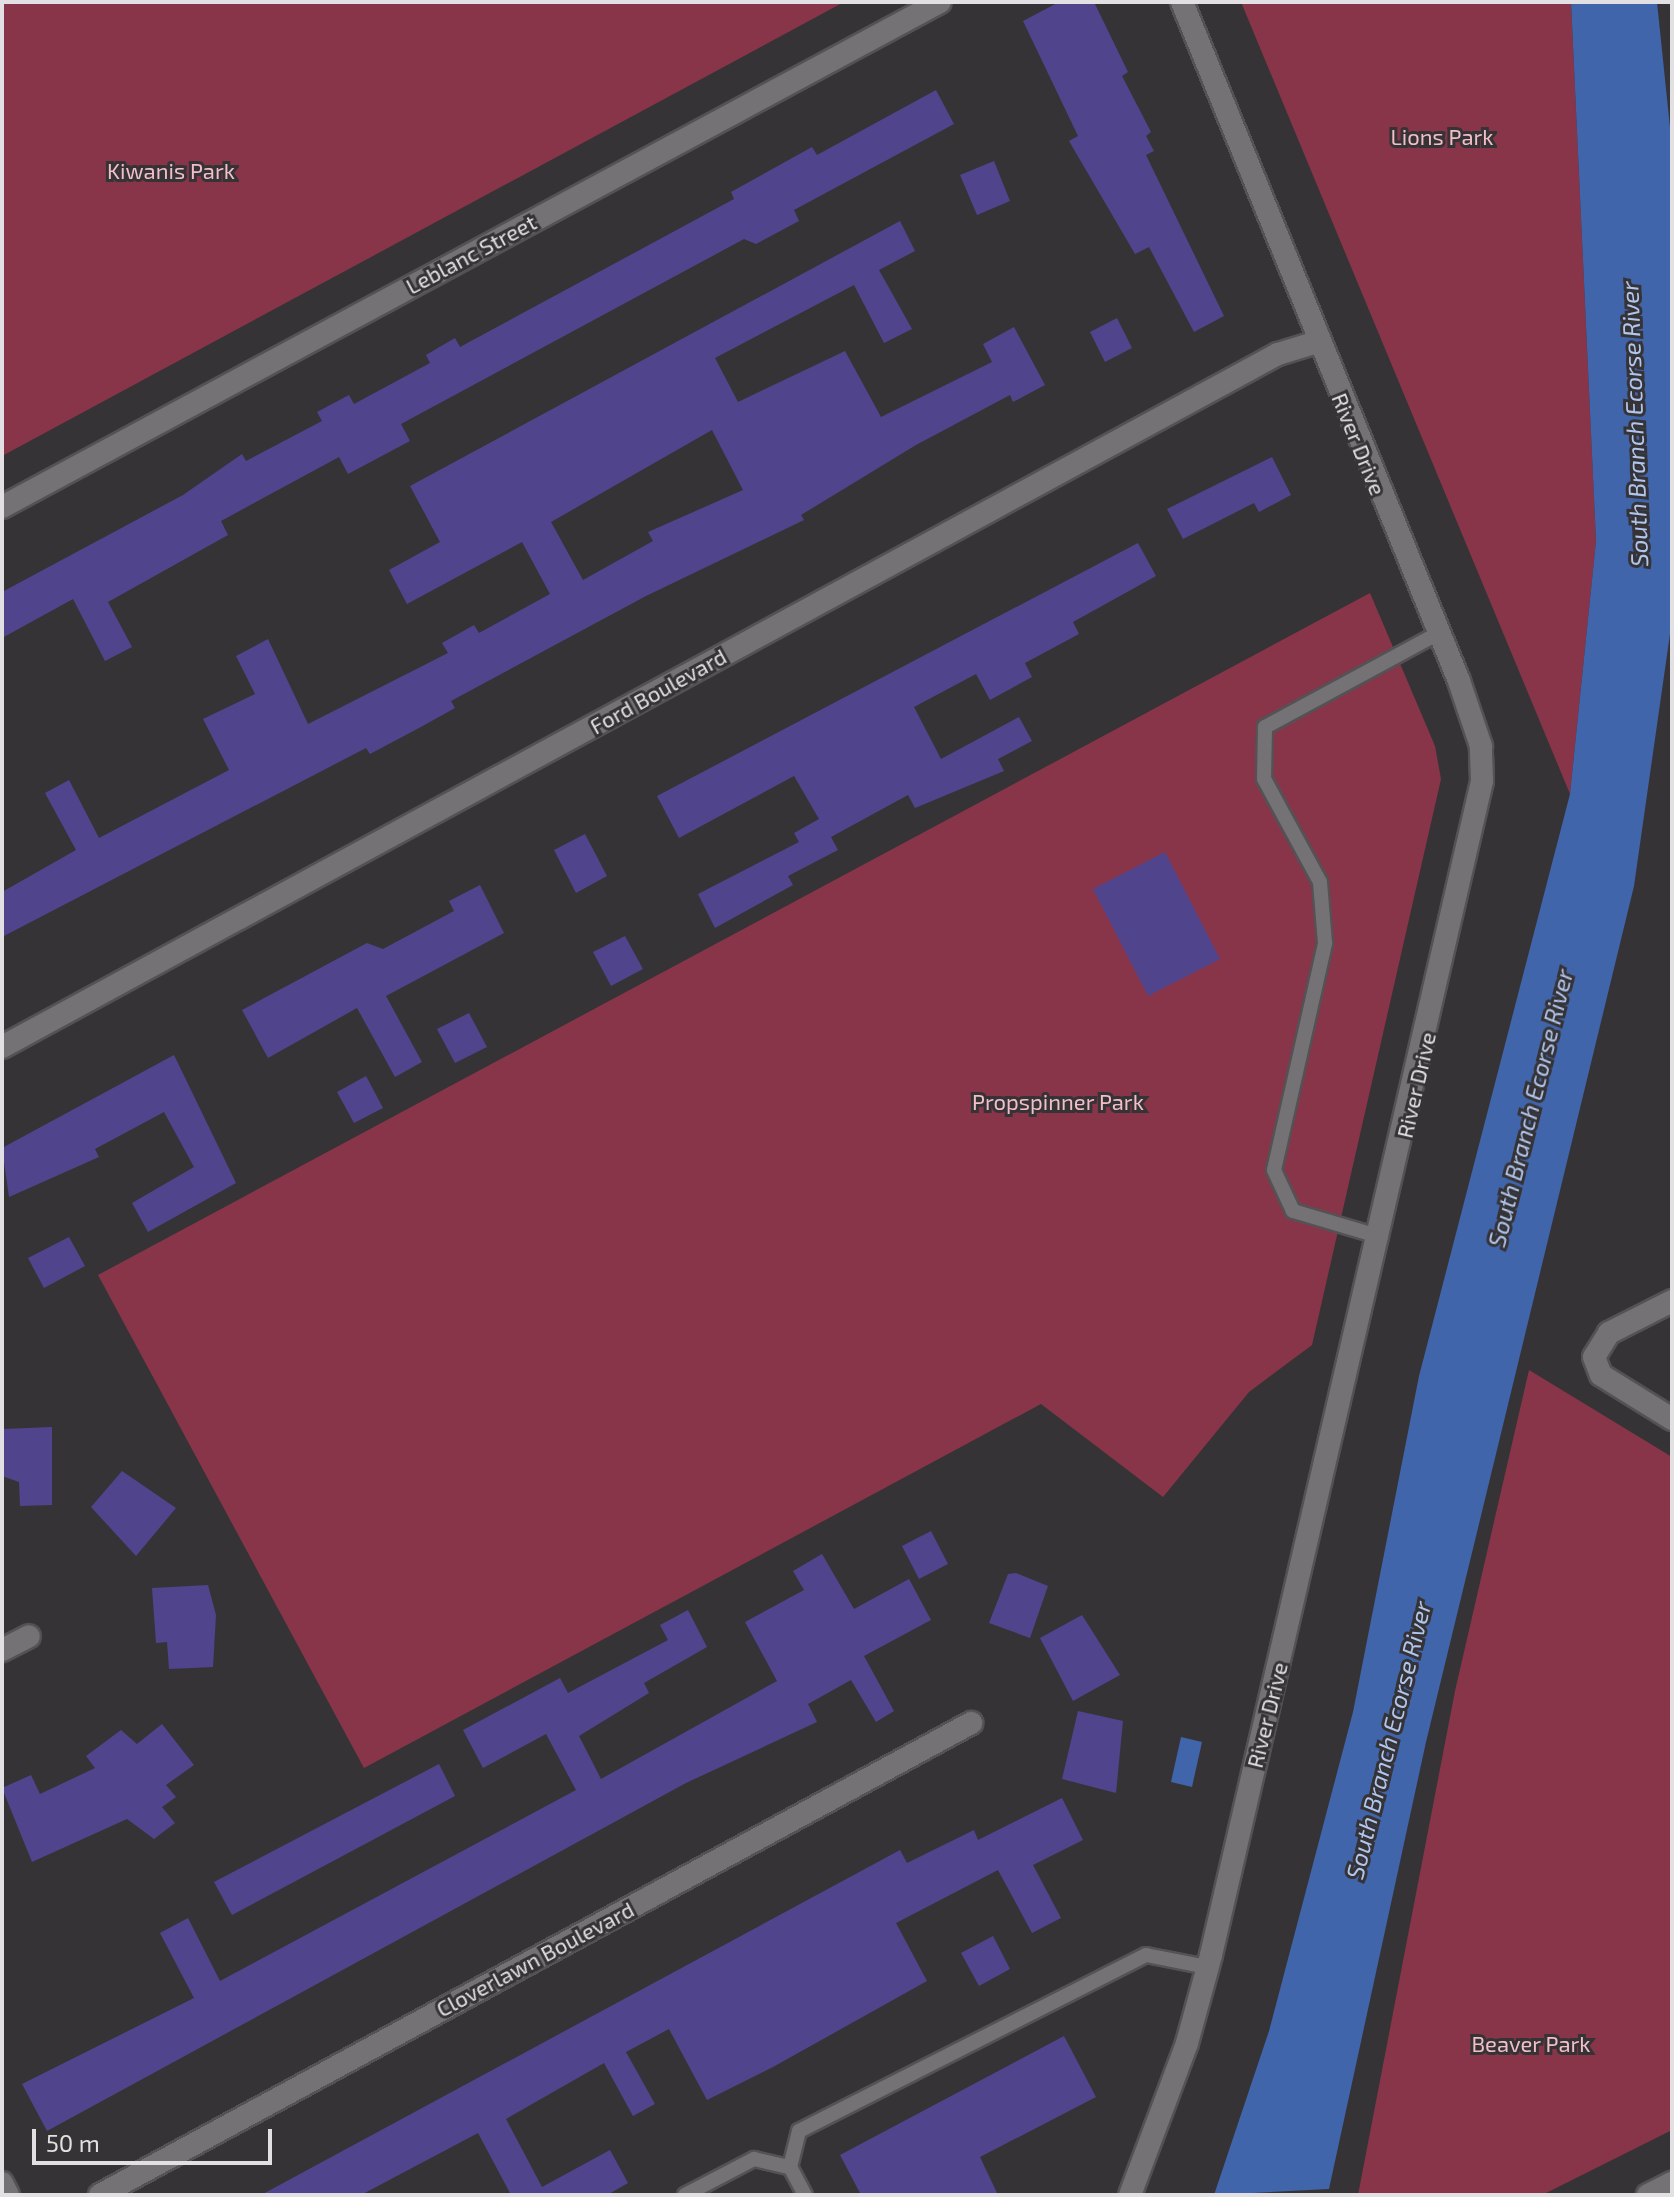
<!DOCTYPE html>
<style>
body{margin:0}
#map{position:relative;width:1674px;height:2197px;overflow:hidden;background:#363337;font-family:"Exo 2",sans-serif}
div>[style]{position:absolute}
.green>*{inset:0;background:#88354a}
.water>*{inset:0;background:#4065aa}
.building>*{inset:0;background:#50448d}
.roads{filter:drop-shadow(2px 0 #545255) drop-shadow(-2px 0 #545255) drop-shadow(0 2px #545255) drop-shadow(0 -2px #545255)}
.service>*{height:14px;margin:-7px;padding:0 7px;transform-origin:7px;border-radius:7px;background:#757276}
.minor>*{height:22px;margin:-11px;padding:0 11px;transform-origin:11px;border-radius:11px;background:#757276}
.tertiary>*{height:22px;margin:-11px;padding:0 11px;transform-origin:11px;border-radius:11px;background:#757276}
span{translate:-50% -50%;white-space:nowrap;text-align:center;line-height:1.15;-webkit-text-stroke:6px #363337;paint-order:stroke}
.park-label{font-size:22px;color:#f2bfc8}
.street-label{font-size:22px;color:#e2e0e2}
.water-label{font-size:24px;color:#b0c6ec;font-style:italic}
.frame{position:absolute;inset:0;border:4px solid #e2e0e2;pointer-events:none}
.scale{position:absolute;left:32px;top:2129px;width:240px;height:36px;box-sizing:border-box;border:4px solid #e2e0e2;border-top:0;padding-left:10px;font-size:24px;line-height:28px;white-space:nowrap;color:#e2e0e2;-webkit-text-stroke:6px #363337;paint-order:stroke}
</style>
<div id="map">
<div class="green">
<i style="clip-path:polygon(2px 2px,844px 2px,2px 456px)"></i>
<i style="clip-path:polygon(1241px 2px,1571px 2px,1596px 541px,1570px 794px)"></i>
<i style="clip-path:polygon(1370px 593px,1435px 746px,1441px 779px,1312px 1345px,1249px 1392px,1163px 1497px,1041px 1404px,364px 1768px,98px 1275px)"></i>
<i style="clip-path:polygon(1529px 1370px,1672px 1457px,1672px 2130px,1542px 2195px,1358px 2195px,1455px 1691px)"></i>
</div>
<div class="water">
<i style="clip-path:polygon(1571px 2px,1657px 2px,1672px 147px,1672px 620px,1634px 886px,1426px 1742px,1329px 2189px,1214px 2195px,1269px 2031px,1353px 1712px,1419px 1376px,1570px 794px,1596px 541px)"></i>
<i style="clip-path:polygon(1181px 1737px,1202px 1742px,1192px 1787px,1171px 1782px)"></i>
</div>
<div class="building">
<i style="clip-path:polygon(1059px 2px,1094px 2px,1128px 72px,1122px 76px,1151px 132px,1146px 136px,1154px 151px,1146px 155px,1224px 316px,1194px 332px,1149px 247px,1135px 254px,1069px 141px,1078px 136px,1023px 21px)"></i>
<i style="clip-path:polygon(936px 90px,954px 124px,794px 210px,799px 221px,756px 244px,744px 239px,401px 424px,410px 441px,348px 474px,339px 457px,221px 521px,228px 535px,108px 602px,132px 647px,105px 661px,73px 599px,2px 638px,2px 592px,183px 495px,242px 454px,246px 461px,322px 421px,317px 412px,349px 395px,354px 404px,430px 363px,426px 355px,455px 338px,460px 347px,734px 199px,731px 192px,812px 147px,817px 155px)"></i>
<i style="clip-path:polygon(994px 161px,1010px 201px,977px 215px,960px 175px)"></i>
<i style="clip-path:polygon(evenodd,900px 221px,915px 251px,879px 270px,912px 329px,884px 343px,854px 285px,715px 358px,738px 402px,845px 351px,881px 417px,992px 362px,983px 344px,1014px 327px,1045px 385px,1013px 402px,1010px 395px,916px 445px,801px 515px,804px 520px,646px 596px,451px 701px,455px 708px,419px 728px,370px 754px,366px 748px,2px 937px,2px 892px,76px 850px,45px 793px,69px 780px,99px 838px,229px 770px,203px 719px,255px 694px,236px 656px,268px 639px,308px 724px,448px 653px,442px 643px,474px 625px,479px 633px,550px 594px,522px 542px,407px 604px,389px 570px,440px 542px,410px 486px,900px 221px,712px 430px,743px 490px,648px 532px,653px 541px,583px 580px,551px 522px,712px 430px)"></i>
<i style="clip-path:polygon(1117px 318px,1132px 348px,1105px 362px,1090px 332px)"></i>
<i style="clip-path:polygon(1272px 457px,1291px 495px,1259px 512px,1254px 503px,1183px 539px,1167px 509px)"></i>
<i style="clip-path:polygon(1138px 543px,1156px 576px,1073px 622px,1079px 634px,1025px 663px,1032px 677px,990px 700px,976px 674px,914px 707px,941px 759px,1019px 717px,1032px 741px,998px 759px,1004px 771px,915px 808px,908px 795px,831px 837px,838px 850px,788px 876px,793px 885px,715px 928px,698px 894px,799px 842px,794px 833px,819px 819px,794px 776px,679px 838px,657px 796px)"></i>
<i style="clip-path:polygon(585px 834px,607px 876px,576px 893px,554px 850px)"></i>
<i style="clip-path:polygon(1165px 852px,1220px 959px,1148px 996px,1093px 889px)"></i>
<i style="clip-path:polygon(480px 885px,504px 933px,386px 996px,422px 1062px,395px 1077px,357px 1008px,268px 1058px,242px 1010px,367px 943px,383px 949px,454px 911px,449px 901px)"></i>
<i style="clip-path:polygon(625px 936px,643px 969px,611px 986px,593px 952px)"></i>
<i style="clip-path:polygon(469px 1013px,487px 1047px,455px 1063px,437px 1029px)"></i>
<i style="clip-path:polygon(174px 1055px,236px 1183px,148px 1232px,132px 1203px,194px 1167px,164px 1112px,95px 1149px,99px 1157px,9px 1197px,2px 1148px)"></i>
<i style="clip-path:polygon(366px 1076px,383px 1108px,354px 1123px,337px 1092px)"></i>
<i style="clip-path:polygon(69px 1237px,85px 1266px,44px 1288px,28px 1258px)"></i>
<i style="clip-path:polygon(52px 1427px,52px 1505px,20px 1506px,19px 1482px,2px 1476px,2px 1429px)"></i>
<i style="clip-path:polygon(122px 1471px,176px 1508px,136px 1556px,91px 1507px)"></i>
<i style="clip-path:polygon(931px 1531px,948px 1564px,919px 1579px,902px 1546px)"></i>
<i style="clip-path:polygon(822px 1554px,854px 1609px,909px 1579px,931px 1620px,864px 1656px,894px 1711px,876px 1722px,851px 1680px,808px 1704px,817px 1722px,686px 1783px,47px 2131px,22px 2084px,194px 1998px,160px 1933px,188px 1918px,220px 1981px,576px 1790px,546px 1734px,483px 1768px,463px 1730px,560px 1678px,568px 1693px,668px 1640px,660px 1625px,688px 1610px,707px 1647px,644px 1683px,649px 1693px,579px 1736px,601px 1779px,777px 1681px,745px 1622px,804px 1590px,793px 1571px)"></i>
<i style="clip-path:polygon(1016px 1573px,1048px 1586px,1030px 1638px,989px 1623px,1008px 1574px)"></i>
<i style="clip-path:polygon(208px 1585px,216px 1615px,213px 1667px,169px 1669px,167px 1642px,156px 1643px,152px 1588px)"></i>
<i style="clip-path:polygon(1082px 1615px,1120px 1675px,1073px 1701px,1040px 1638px)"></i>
<i style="clip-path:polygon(1078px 1711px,1123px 1721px,1116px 1793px,1062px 1779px)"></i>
<i style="clip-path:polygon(162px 1724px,194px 1765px,166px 1785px,176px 1797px,162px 1807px,175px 1823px,154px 1839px,127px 1819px,32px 1862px,2px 1788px,31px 1775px,40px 1794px,95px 1768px,86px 1756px,121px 1730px,137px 1744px)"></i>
<i style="clip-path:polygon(439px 1764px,455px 1796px,232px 1915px,214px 1882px)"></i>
<i style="clip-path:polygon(1062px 1798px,1083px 1840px,1033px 1865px,1061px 1918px,1032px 1933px,998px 1870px,896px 1923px,927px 1981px,773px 2067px,707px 2100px,669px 2029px,626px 2052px,655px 2104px,633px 2116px,604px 2063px,506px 2119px,542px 2187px,610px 2150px,628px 2183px,607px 2195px,511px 2195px,478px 2133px,361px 2195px,261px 2195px,900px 1850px,907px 1863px,974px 1830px,978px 1840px)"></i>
<i style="clip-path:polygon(993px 1936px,1010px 1969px,979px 1986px,961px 1953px)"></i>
<i style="clip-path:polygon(1064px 2036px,1096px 2097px,980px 2157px,998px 2195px,861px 2195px,840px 2155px)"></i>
</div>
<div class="roads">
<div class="service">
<i style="left:1381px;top:1237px;width:92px;rotate:-163.5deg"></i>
<i style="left:1293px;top:1211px;width:45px;rotate:-114.9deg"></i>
<i style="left:1274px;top:1170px;width:233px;rotate:-77.3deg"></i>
<i style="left:1325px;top:943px;width:61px;rotate:-94.7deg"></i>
<i style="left:1320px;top:882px;width:117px;rotate:-118.5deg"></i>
<i style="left:1264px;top:779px;width:52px;rotate:-88.9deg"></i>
<i style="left:1265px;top:727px;width:196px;rotate:-28.4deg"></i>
<i style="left:685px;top:2195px;width:78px;rotate:-27.6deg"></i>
<i style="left:754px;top:2159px;width:37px;rotate:13deg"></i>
<i style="left:805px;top:2195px;width:32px;rotate:-118deg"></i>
<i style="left:790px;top:2167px;width:37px;rotate:-76deg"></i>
<i style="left:799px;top:2131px;width:389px;rotate:-26.9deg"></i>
<i style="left:1146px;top:1955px;width:63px;rotate:11deg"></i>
</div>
<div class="minor">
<i style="left:2px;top:507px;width:1065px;rotate:-28.3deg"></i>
<i style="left:2px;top:1047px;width:1452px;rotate:-28.51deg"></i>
<i style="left:1278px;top:354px;width:41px;rotate:-17.1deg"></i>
<i style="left:1672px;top:1301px;width:71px;rotate:153.1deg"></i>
<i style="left:1609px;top:1333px;width:28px;rotate:122deg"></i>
<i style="left:1594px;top:1357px;width:19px;rotate:69deg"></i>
<i style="left:1601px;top:1375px;width:84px;rotate:31.8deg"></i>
<i style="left:2px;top:1650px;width:30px;rotate:-27deg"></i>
<i style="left:2px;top:2183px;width:13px;rotate:63deg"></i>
<i style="left:100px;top:2195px;width:991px;rotate:-28.45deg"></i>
</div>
<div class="tertiary">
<i style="left:1130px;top:2195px;width:162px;rotate:-69.4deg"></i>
<i style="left:1187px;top:2043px;width:91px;rotate:-74.7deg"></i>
<i style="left:1211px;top:1955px;width:1205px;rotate:-77deg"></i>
<i style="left:1482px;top:781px;width:35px;rotate:-92deg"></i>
<i style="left:1481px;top:746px;width:69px;rotate:-108.7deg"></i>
<i style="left:1459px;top:681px;width:733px;rotate:-112.19deg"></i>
<i style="left:1648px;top:2195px;width:27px;rotate:-27deg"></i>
</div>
</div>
<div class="park-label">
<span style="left:1442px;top:137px">Lions Park</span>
<span style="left:171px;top:171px">Kiwanis Park</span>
<span style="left:1058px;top:1102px">Propspinner Park</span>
<span style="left:1531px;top:2044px">Beaver Park</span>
</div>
<div class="street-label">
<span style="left:471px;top:254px;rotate:-28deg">Leblanc Street</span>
<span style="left:1359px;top:444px;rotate:68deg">River Drive</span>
<span style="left:658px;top:691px;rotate:-29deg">Ford Boulevard</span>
<span style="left:1416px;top:1085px;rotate:-77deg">River Drive</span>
<span style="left:1267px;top:1715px;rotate:-76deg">River Drive</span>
<span style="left:535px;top:1959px;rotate:-28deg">Cloverlawn Boulevard</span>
</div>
<div class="water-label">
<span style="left:1634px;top:424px;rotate:-92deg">South Branch Ecorse River</span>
<span style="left:1530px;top:1108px;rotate:-76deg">South Branch Ecorse River</span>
<span style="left:1388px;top:1740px;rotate:-76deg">South Branch Ecorse River</span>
</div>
<div class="frame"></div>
<div class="scale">50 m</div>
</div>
